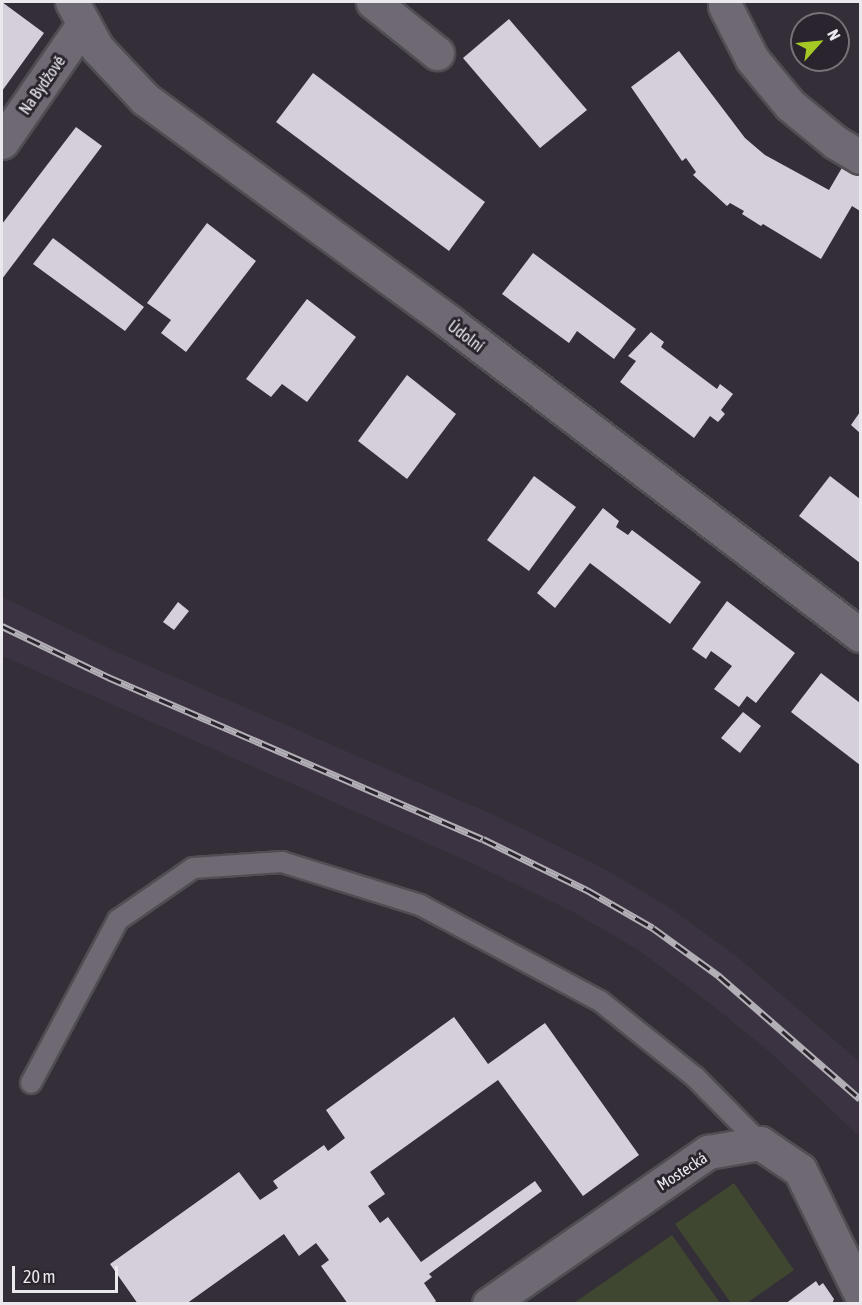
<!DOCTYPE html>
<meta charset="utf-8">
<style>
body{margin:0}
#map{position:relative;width:862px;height:1305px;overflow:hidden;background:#332e37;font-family:"Asap Condensed",sans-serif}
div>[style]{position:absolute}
.built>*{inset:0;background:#3c3342}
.green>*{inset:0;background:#404731}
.building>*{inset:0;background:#d5cedb}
.roads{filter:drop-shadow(2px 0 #514d54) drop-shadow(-2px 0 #514d54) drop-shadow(0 2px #514d54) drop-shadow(0 -2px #514d54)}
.service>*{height:20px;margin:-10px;padding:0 10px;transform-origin:10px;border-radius:10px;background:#6f6974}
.minor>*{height:33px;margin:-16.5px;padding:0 16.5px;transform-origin:16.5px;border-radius:16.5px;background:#6f6974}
.rail>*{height:7px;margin-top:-3.5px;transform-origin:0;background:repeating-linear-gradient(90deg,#29242d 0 14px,#b3afb6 0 28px);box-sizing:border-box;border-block:2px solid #b3afb6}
span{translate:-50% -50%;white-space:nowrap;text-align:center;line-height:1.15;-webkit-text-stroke:6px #29242d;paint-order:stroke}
.street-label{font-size:16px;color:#ebe8ee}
.frame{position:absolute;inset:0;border:3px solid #ebe8ee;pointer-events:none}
.north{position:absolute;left:790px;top:12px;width:60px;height:60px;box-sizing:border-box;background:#29242d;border:2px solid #77727a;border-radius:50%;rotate:63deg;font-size:16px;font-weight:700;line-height:24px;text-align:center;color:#ebe8ee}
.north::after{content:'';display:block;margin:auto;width:21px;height:27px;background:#a4c824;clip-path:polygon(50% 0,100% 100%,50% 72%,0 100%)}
.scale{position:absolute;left:12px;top:1266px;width:106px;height:27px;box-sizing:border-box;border:3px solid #ebe8ee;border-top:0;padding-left:8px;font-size:18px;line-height:21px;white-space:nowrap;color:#ebe8ee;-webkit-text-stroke:4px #29242d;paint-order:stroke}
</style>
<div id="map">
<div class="built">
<i style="clip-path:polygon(2px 597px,119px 653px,494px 815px,599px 866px,667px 906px,735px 955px,860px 1062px,860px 1137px,771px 1053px,702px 997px,638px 950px,575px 913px,472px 863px,2px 656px)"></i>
</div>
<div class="green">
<i style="clip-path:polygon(734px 1183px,794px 1270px,747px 1303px,731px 1303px,675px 1224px)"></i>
<i style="clip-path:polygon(672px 1235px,720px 1303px,574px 1303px)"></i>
</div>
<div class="building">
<i style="clip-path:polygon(2px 2px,44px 33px,2px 91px)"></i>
<i style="clip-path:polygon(509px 19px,587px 110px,540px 148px,463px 58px)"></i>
<i style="clip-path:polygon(679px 51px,745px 138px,765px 155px,829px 190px,843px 166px,860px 175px,860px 211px,852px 206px,821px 259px,763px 224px,761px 226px,742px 214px,744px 211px,730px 203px,727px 206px,693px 175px,696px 172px,686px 158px,682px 161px,631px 87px)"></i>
<i style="clip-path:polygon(313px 73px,485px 202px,449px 251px,276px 122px)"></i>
<i style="clip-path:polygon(76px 127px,102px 146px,2px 279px,2px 224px)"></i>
<i style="clip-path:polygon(207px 223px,256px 261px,186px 352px,161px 333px,171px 320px,147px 303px)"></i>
<i style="clip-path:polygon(53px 238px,144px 307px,125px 331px,33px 264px)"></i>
<i style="clip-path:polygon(533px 253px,636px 329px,614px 359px,577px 331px,569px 343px,502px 294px)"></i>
<i style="clip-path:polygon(307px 299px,356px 337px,307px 402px,282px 384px,271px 397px,246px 379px)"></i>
<i style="clip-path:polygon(651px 332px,664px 342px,661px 347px,717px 389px,720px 384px,733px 394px,721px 410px,725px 414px,718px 422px,710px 416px,694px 438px,620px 382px,636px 361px,628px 356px)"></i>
<i style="clip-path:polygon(407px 375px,456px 414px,407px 479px,358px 441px)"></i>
<i style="clip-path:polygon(860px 412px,860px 433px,851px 425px)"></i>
<i style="clip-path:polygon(534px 476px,576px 507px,529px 571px,487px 540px)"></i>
<i style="clip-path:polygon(830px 476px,860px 499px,860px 563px,799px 516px)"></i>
<i style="clip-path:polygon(603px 508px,619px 521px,616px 527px,628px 535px,632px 530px,701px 582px,670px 624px,590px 563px,555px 608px,537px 593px)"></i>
<i style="clip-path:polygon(727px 601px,795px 653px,756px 703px,747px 696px,739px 707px,714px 689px,732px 666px,711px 651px,706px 659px,692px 649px)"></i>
<i style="clip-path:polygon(178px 602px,189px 611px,174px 630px,163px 622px)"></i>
<i style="clip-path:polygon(821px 673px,860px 703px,860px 765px,791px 712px)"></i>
<i style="clip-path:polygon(743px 712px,761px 726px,740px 753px,721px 738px)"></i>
<i style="clip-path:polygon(454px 1017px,488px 1064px,545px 1023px,639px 1155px,583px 1196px,498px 1080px,370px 1172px,385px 1194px,368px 1206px,380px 1223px,388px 1217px,421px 1262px,535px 1181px,542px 1191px,429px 1274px,432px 1277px,424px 1283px,436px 1301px,433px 1304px,348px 1304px,321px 1266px,329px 1260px,316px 1243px,299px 1256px,284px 1234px,186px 1304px,138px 1304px,110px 1264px,239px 1172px,260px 1200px,278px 1188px,273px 1181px,324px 1145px,328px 1151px,345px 1138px,326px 1110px)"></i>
<i style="clip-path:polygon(816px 1281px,819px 1286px,823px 1283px,834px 1299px,832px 1304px,785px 1304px)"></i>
</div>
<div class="roads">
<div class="service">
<i style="left:31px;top:1083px;width:185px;rotate:-61.9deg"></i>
<i style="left:118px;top:920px;width:91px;rotate:-34.7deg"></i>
<i style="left:193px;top:868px;width:89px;rotate:-3.9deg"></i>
<i style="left:282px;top:862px;width:145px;rotate:17.3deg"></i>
<i style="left:420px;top:905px;width:204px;rotate:28.1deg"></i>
<i style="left:600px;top:1001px;width:122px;rotate:38.7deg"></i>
<i style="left:695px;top:1077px;width:93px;rotate:45.4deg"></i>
</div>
<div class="minor">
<i style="left:72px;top:2px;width:52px;rotate:61.5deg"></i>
<i style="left:97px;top:48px;width:70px;rotate:46.7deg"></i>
<i style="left:145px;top:99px;width:376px;rotate:36.2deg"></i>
<i style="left:448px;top:321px;width:518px;rotate:37.31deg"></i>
<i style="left:373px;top:2px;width:82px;rotate:38.6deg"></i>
<i style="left:725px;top:6px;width:59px;rotate:63deg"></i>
<i style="left:752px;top:59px;width:60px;rotate:50.4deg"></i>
<i style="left:790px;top:105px;width:58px;rotate:39.4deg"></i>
<i style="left:835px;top:142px;width:29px;rotate:31deg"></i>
<i style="left:2px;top:142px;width:141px;rotate:-55.4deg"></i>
<i style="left:489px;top:1304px;width:267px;rotate:-34.8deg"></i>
<i style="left:708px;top:1152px;width:53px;rotate:-9.8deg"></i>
<i style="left:760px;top:1143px;width:48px;rotate:34deg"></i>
<i style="left:800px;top:1170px;width:137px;rotate:64deg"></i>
</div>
</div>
<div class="rail">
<i style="left:2px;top:626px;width:118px;rotate:25.7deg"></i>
<i style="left:108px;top:677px;width:408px;rotate:23.4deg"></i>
<i style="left:483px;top:839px;width:116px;rotate:26.1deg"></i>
<i style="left:587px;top:890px;width:76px;rotate:29.9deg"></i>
<i style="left:653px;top:928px;width:82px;rotate:36deg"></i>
<i style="left:719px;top:976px;width:187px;rotate:41.1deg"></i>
</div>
<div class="street-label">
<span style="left:42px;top:85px;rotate:-55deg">Na Bydžově</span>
<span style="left:466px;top:336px;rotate:37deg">Údolní</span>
<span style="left:682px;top:1171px;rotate:-33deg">Mostecká</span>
</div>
<div class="frame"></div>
<div class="north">N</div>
<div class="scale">20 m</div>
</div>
